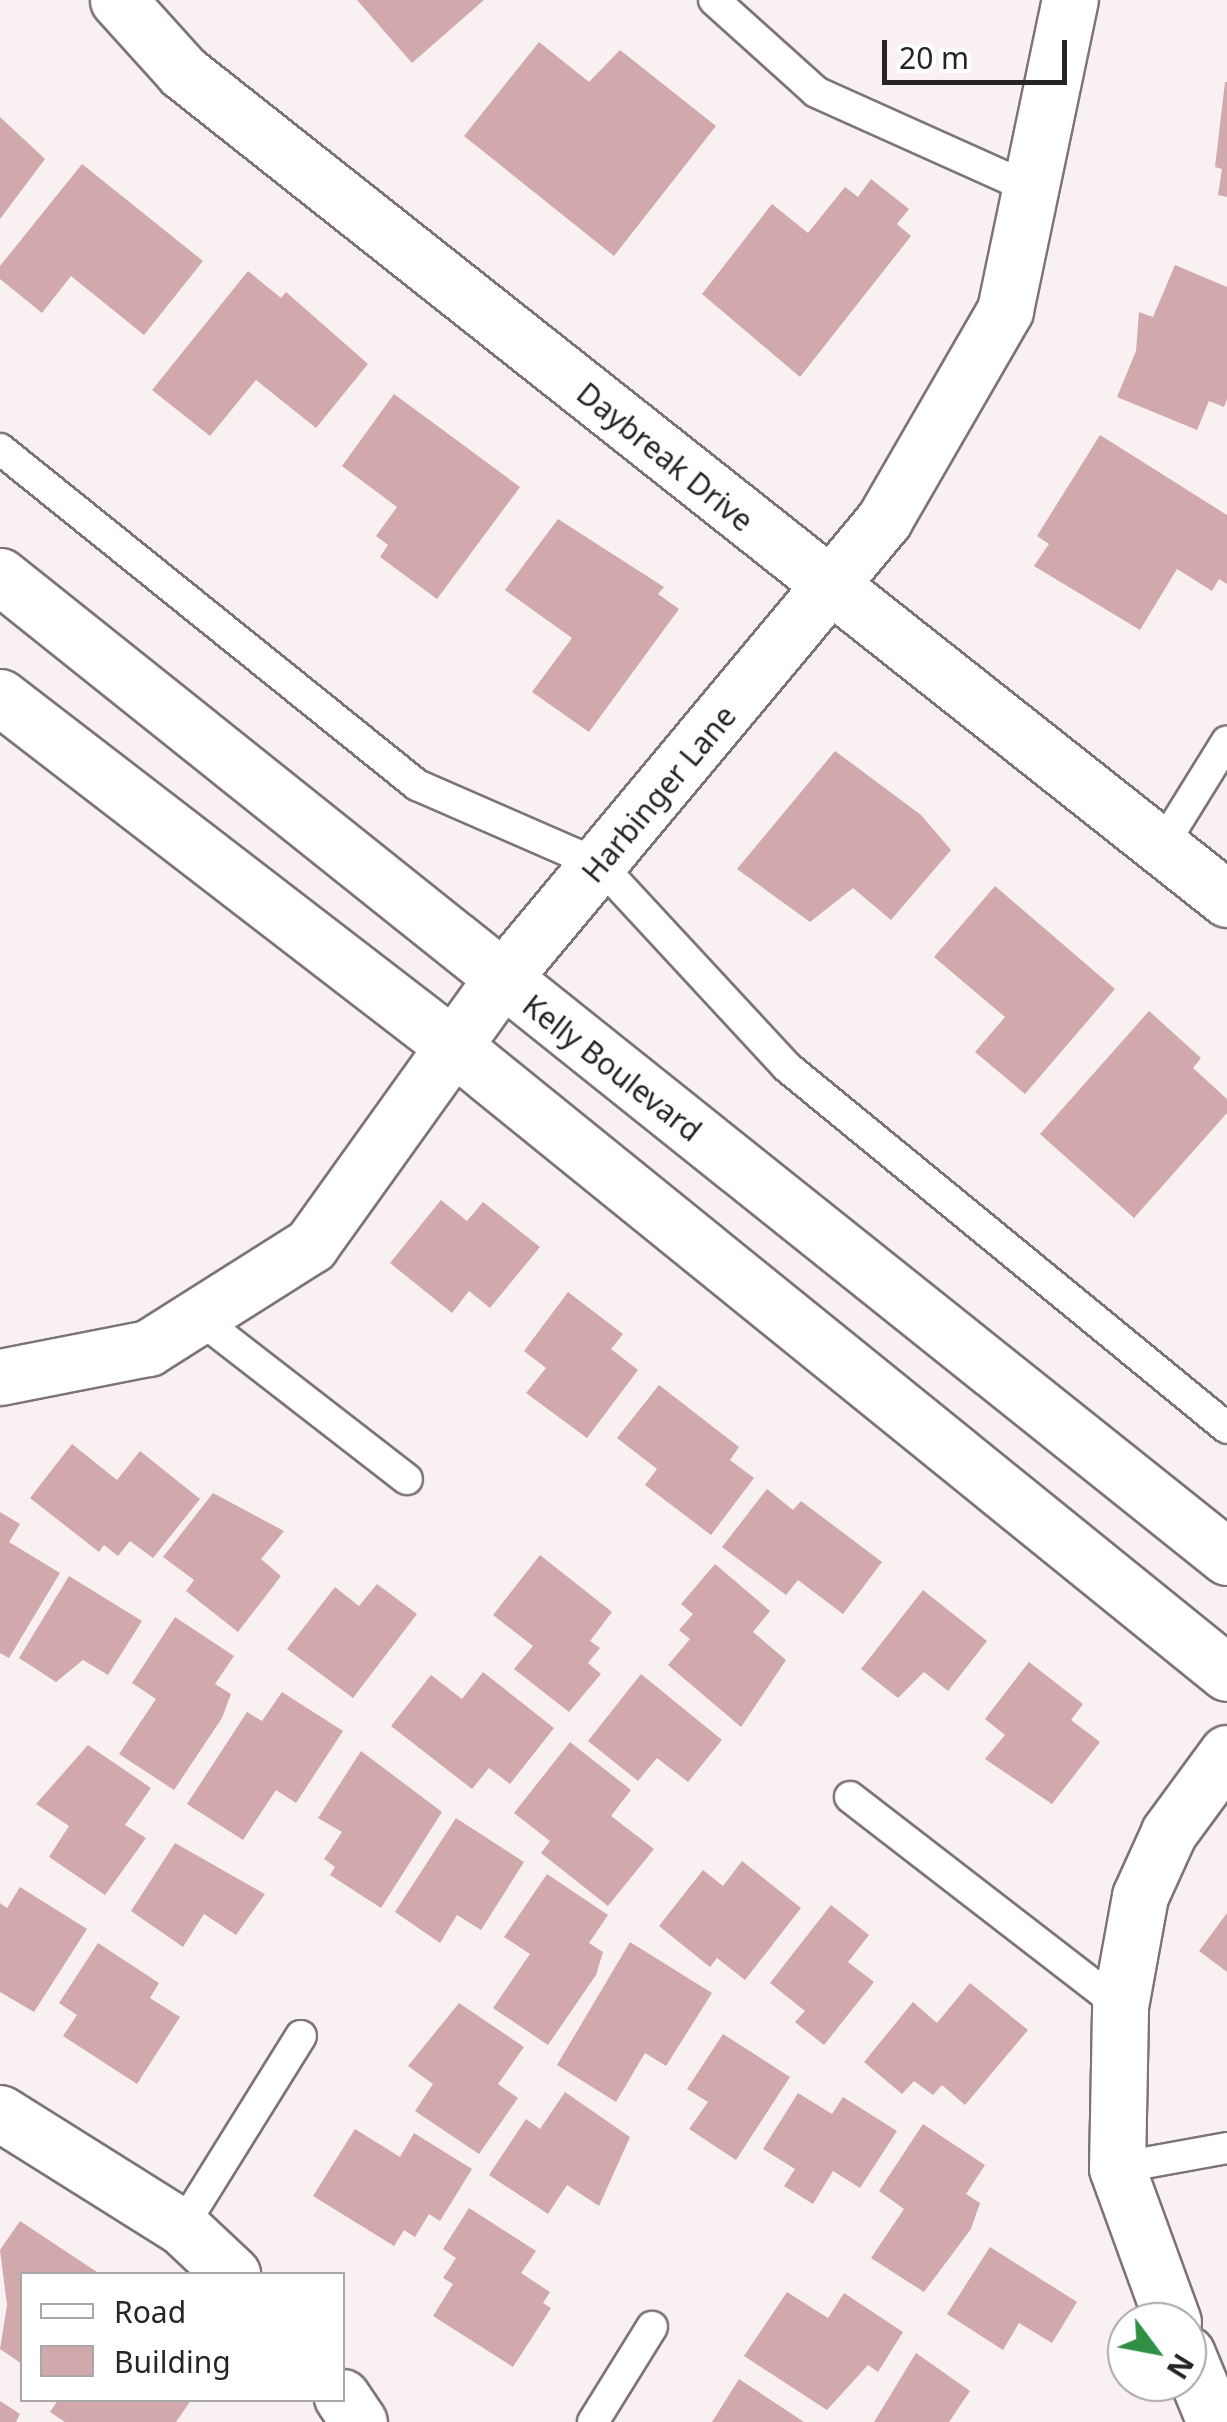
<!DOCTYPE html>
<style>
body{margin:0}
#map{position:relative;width:1227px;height:2422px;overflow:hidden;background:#f9f1f1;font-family:"Noto Sans",sans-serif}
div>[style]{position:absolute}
.building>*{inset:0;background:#d1a8ac}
.roads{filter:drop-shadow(2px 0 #7c7475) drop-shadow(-2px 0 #7c7475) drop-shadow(0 2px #7c7475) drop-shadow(0 -2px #7c7475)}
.lane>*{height:30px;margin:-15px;padding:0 15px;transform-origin:15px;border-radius:15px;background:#fff}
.street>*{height:55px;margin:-27.5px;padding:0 27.5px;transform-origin:27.5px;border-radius:27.5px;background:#fff}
.secondary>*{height:55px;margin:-27.5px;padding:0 27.5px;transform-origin:27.5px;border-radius:27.5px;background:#fff}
span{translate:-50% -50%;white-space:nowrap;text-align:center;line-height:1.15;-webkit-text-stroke:8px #fff;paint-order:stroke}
.street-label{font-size:30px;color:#272424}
.legend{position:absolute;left:20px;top:2272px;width:325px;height:130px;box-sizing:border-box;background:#fff;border:2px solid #a9a7a7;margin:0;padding:12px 18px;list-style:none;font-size:30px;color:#272424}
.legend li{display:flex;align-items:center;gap:20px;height:50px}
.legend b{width:50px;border:2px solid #a9a7a7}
.north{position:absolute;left:1107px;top:2302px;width:100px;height:100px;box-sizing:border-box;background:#fff;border:2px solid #a9a7a7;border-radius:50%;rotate:122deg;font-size:28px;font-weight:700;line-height:40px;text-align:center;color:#272424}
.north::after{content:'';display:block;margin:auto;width:35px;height:45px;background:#2f9044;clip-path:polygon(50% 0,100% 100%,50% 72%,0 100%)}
.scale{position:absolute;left:882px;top:40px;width:185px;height:45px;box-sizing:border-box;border:5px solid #272424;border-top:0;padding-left:12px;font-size:30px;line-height:35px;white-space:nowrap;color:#272424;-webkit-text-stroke:8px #fff;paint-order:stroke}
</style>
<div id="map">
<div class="building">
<i style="clip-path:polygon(357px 0,484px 0,412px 63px)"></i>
<i style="clip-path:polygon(539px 42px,589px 82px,620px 50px,716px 126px,614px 256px,464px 136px)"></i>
<i style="clip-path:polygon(1225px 82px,1227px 82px,1227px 197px,1218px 195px,1222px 169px,1215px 167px)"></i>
<i style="clip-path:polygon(0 117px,45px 159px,0 219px)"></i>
<i style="clip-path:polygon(82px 164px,203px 261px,144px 335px,71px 276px,42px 313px,0 279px,0 266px)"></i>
<i style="clip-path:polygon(871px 179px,909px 209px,897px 224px,911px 236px,800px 377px,702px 294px,772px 204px,808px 233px,845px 187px,858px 197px)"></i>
<i style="clip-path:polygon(1175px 265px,1227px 287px,1227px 399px,1224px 407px,1209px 401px,1197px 430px,1117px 397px,1136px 351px,1139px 312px,1153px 317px)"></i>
<i style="clip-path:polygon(248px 271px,281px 298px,286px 292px,368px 364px,316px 428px,256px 380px,210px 436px,152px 390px)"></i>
<i style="clip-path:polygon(394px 394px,520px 487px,437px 599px,380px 557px,388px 545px,376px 536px,397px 507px,342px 466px)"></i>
<i style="clip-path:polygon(1100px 435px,1227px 515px,1227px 584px,1219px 579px,1212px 591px,1177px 569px,1140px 630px,1034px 566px,1049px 544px,1037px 536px)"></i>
<i style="clip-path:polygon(558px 519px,664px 587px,658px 594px,679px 609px,589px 732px,532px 692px,572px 638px,505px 590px)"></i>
<i style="clip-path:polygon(835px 751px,921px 815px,951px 850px,891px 920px,853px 888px,810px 922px,737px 869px)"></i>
<i style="clip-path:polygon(995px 886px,1115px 989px,1025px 1094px,975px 1052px,1005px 1017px,934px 957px)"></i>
<i style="clip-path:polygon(1149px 1011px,1201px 1058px,1193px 1068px,1227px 1099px,1227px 1113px,1134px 1218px,1040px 1134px)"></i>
<i style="clip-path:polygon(441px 1200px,467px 1221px,483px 1202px,540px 1247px,490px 1308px,469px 1291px,452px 1313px,390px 1263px)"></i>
<i style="clip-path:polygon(568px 1292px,623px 1334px,611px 1349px,638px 1370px,587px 1438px,526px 1393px,546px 1368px,524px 1351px)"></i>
<i style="clip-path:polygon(659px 1385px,739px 1447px,730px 1460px,754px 1478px,711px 1535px,645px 1485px,657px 1469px,617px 1438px)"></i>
<i style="clip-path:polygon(72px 1444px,117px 1480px,140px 1451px,200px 1499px,153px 1558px,130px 1541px,118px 1556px,104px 1545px,99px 1552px,30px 1498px)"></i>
<i style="clip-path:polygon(767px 1489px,793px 1510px,801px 1501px,882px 1562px,843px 1614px,798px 1580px,786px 1595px,722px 1547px)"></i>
<i style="clip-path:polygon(213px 1493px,284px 1531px,261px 1559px,281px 1576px,238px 1632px,186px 1591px,194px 1580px,163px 1557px)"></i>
<i style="clip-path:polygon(0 1512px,20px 1524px,9px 1542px,60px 1573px,9px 1658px,0 1653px)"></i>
<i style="clip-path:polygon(540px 1555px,612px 1612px,590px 1641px,600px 1648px,588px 1663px,601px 1674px,569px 1712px,514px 1669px,533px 1646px,493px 1615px)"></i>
<i style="clip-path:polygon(715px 1564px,770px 1611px,753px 1632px,786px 1660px,741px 1727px,668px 1665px,690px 1639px,679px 1630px,693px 1614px,681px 1604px)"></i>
<i style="clip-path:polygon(69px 1576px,142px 1621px,108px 1675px,83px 1660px,56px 1682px,19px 1658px)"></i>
<i style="clip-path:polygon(377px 1584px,417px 1614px,353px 1698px,287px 1649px,335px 1587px,359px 1606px)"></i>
<i style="clip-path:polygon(923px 1590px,987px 1641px,948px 1691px,924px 1672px,898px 1698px,861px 1669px)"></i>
<i style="clip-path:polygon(175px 1617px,234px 1656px,215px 1684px,231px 1694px,222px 1718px,174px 1790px,119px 1754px,156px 1699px,132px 1683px)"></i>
<i style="clip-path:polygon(1029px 1662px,1083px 1704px,1071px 1720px,1100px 1742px,1052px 1804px,985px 1759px,1005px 1735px,985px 1719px)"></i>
<i style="clip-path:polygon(483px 1672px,554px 1728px,510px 1784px,489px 1768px,472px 1789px,391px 1726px,431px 1675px,462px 1699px)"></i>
<i style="clip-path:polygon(641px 1674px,722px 1740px,688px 1782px,657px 1758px,638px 1781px,588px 1741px)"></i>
<i style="clip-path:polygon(282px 1692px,343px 1731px,296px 1803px,276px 1790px,243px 1840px,187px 1804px,247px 1712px,262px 1721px)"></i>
<i style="clip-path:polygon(570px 1742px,631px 1790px,611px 1816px,654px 1849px,608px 1906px,541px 1853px,550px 1841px,514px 1813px)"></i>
<i style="clip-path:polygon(88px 1745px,151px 1788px,125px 1825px,146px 1838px,105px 1895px,49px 1857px,69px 1826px,36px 1804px)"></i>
<i style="clip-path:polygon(361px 1751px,442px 1812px,381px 1908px,330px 1875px,335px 1867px,324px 1859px,342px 1832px,318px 1818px)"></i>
<i style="clip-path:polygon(456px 1818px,524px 1862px,481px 1930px,457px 1915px,440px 1943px,395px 1912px)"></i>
<i style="clip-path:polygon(175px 1843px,265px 1894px,236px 1935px,204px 1914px,183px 1947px,131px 1911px)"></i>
<i style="clip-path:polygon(742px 1861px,801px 1908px,745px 1980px,717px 1958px,710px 1967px,659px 1926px,703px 1870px,723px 1886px)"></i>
<i style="clip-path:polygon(547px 1874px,608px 1915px,589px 1943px,603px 1952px,596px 1975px,548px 2045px,493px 2008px,530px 1954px,504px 1937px)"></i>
<i style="clip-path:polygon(20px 1887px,87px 1929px,34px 2012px,0 1992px,0 1903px,7px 1908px)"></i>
<i style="clip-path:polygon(831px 1905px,869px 1935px,848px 1962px,874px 1982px,824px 2045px,795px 2022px,805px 2011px,770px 1983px)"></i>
<i style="clip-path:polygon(1227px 1913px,1227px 1972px,1199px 1951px)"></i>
<i style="clip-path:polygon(630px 1942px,712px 1993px,666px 2066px,645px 2053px,616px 2102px,557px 2065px)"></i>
<i style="clip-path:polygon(98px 1943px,159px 1983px,150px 1998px,180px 2017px,137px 2084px,63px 2036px,77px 2015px,59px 2003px)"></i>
<i style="clip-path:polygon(970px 1983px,1028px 2030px,965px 2105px,942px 2085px,933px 2095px,914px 2081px,902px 2094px,864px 2062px,913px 2002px,937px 2023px)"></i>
<i style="clip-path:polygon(459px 2003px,524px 2047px,498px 2084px,518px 2098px,479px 2154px,415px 2111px,433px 2084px,408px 2066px)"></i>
<i style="clip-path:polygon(723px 2034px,790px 2077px,736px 2160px,689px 2129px,708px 2102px,687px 2089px)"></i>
<i style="clip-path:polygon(565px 2092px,630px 2137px,599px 2206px,567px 2185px,548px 2214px,489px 2175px,526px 2119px,540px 2129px)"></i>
<i style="clip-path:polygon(798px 2093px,832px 2114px,843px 2097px,897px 2131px,860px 2188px,833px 2171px,813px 2204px,784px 2186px,795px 2169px,763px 2149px)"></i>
<i style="clip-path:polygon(923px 2124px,985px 2165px,966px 2194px,980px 2203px,971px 2229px,924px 2292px,871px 2258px,904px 2209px,879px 2191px)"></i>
<i style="clip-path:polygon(355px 2129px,400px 2157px,414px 2133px,472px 2169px,440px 2221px,429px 2214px,415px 2237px,404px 2230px,394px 2246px,313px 2196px)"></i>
<i style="clip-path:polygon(469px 2208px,536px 2251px,521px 2273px,550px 2292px,543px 2303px,551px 2308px,513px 2367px,433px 2316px,453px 2284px,443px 2278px,456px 2258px,443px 2249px)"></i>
<i style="clip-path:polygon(20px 2221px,100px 2274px,22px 2274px,22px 2364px,0 2349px,7px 2305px,0 2250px)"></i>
<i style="clip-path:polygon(990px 2247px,1077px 2302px,1052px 2343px,1019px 2323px,1003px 2350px,947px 2314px)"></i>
<i style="clip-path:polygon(787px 2292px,828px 2318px,844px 2293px,903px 2332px,878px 2372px,868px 2365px,827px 2410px,744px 2356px)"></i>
<i style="clip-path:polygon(916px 2353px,970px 2391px,949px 2422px,874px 2422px)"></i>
<i style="clip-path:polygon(739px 2379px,804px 2422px,712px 2422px)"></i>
<i style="clip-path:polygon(58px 2400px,191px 2400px,176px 2422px,65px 2422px,50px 2412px)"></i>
<i style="clip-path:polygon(0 2401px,20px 2414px,16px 2422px,0 2422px)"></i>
</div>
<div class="roads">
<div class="lane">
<i style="left:714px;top:0;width:137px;rotate:42deg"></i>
<i style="left:816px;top:92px;width:241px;rotate:24.2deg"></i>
<i style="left:0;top:449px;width:536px;rotate:38.86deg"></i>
<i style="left:417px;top:785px;width:200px;rotate:23.6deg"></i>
<i style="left:600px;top:865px;width:275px;rotate:47.2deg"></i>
<i style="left:787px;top:1067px;width:569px;rotate:39.37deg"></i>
<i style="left:1162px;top:846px;width:123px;rotate:-58.2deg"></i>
<i style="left:203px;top:1321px;width:258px;rotate:37.8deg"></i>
<i style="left:850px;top:1797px;width:341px;rotate:37.7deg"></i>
<i style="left:1117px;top:2168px;width:112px;rotate:-10.3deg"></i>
<i style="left:182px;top:2227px;width:225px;rotate:-58.1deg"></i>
<i style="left:593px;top:2422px;width:112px;rotate:-58.2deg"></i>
</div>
<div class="street">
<i style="left:118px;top:0;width:97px;rotate:47.9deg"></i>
<i style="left:183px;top:72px;width:1332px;rotate:38.38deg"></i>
<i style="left:0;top:1377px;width:151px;rotate:-11.1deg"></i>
<i style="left:148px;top:1348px;width:193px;rotate:-32.3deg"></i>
<i style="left:311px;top:1245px;width:326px;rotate:-54.4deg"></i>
<i style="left:501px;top:980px;width:599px;rotate:-50.22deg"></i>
<i style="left:884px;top:520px;width:242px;rotate:-60deg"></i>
<i style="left:1005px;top:310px;width:317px;rotate:-78.2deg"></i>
<i style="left:0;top:2113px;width:215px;rotate:32.1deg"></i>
<i style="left:182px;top:2227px;width:69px;rotate:43.2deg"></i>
<i style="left:1173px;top:2322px;width:164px;rotate:-110deg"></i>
<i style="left:1117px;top:2168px;width:162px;rotate:-88.9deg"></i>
<i style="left:1120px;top:2006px;width:112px;rotate:-79.7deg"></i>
<i style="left:1140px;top:1896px;width:70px;rotate:-65.6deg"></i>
<i style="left:1169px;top:1832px;width:98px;rotate:-53.7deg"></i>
<i style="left:1187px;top:2354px;width:74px;rotate:67.6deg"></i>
<i style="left:342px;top:2397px;width:30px;rotate:56deg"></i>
</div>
<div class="secondary">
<i style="left:0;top:576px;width:1571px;rotate:38.64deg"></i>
<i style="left:0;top:697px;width:572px;rotate:37.61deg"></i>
<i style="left:453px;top:1046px;width:996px;rotate:39.01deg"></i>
</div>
</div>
<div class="street-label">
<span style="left:665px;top:457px;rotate:39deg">Daybreak Drive</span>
<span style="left:659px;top:794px;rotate:-50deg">Harbinger Lane</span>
<span style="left:612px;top:1068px;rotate:38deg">Kelly Boulevard</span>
</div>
<ul class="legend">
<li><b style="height:12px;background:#fff"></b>Road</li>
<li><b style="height:28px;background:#d1a8ac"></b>Building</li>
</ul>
<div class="north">N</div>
<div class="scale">20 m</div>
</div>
